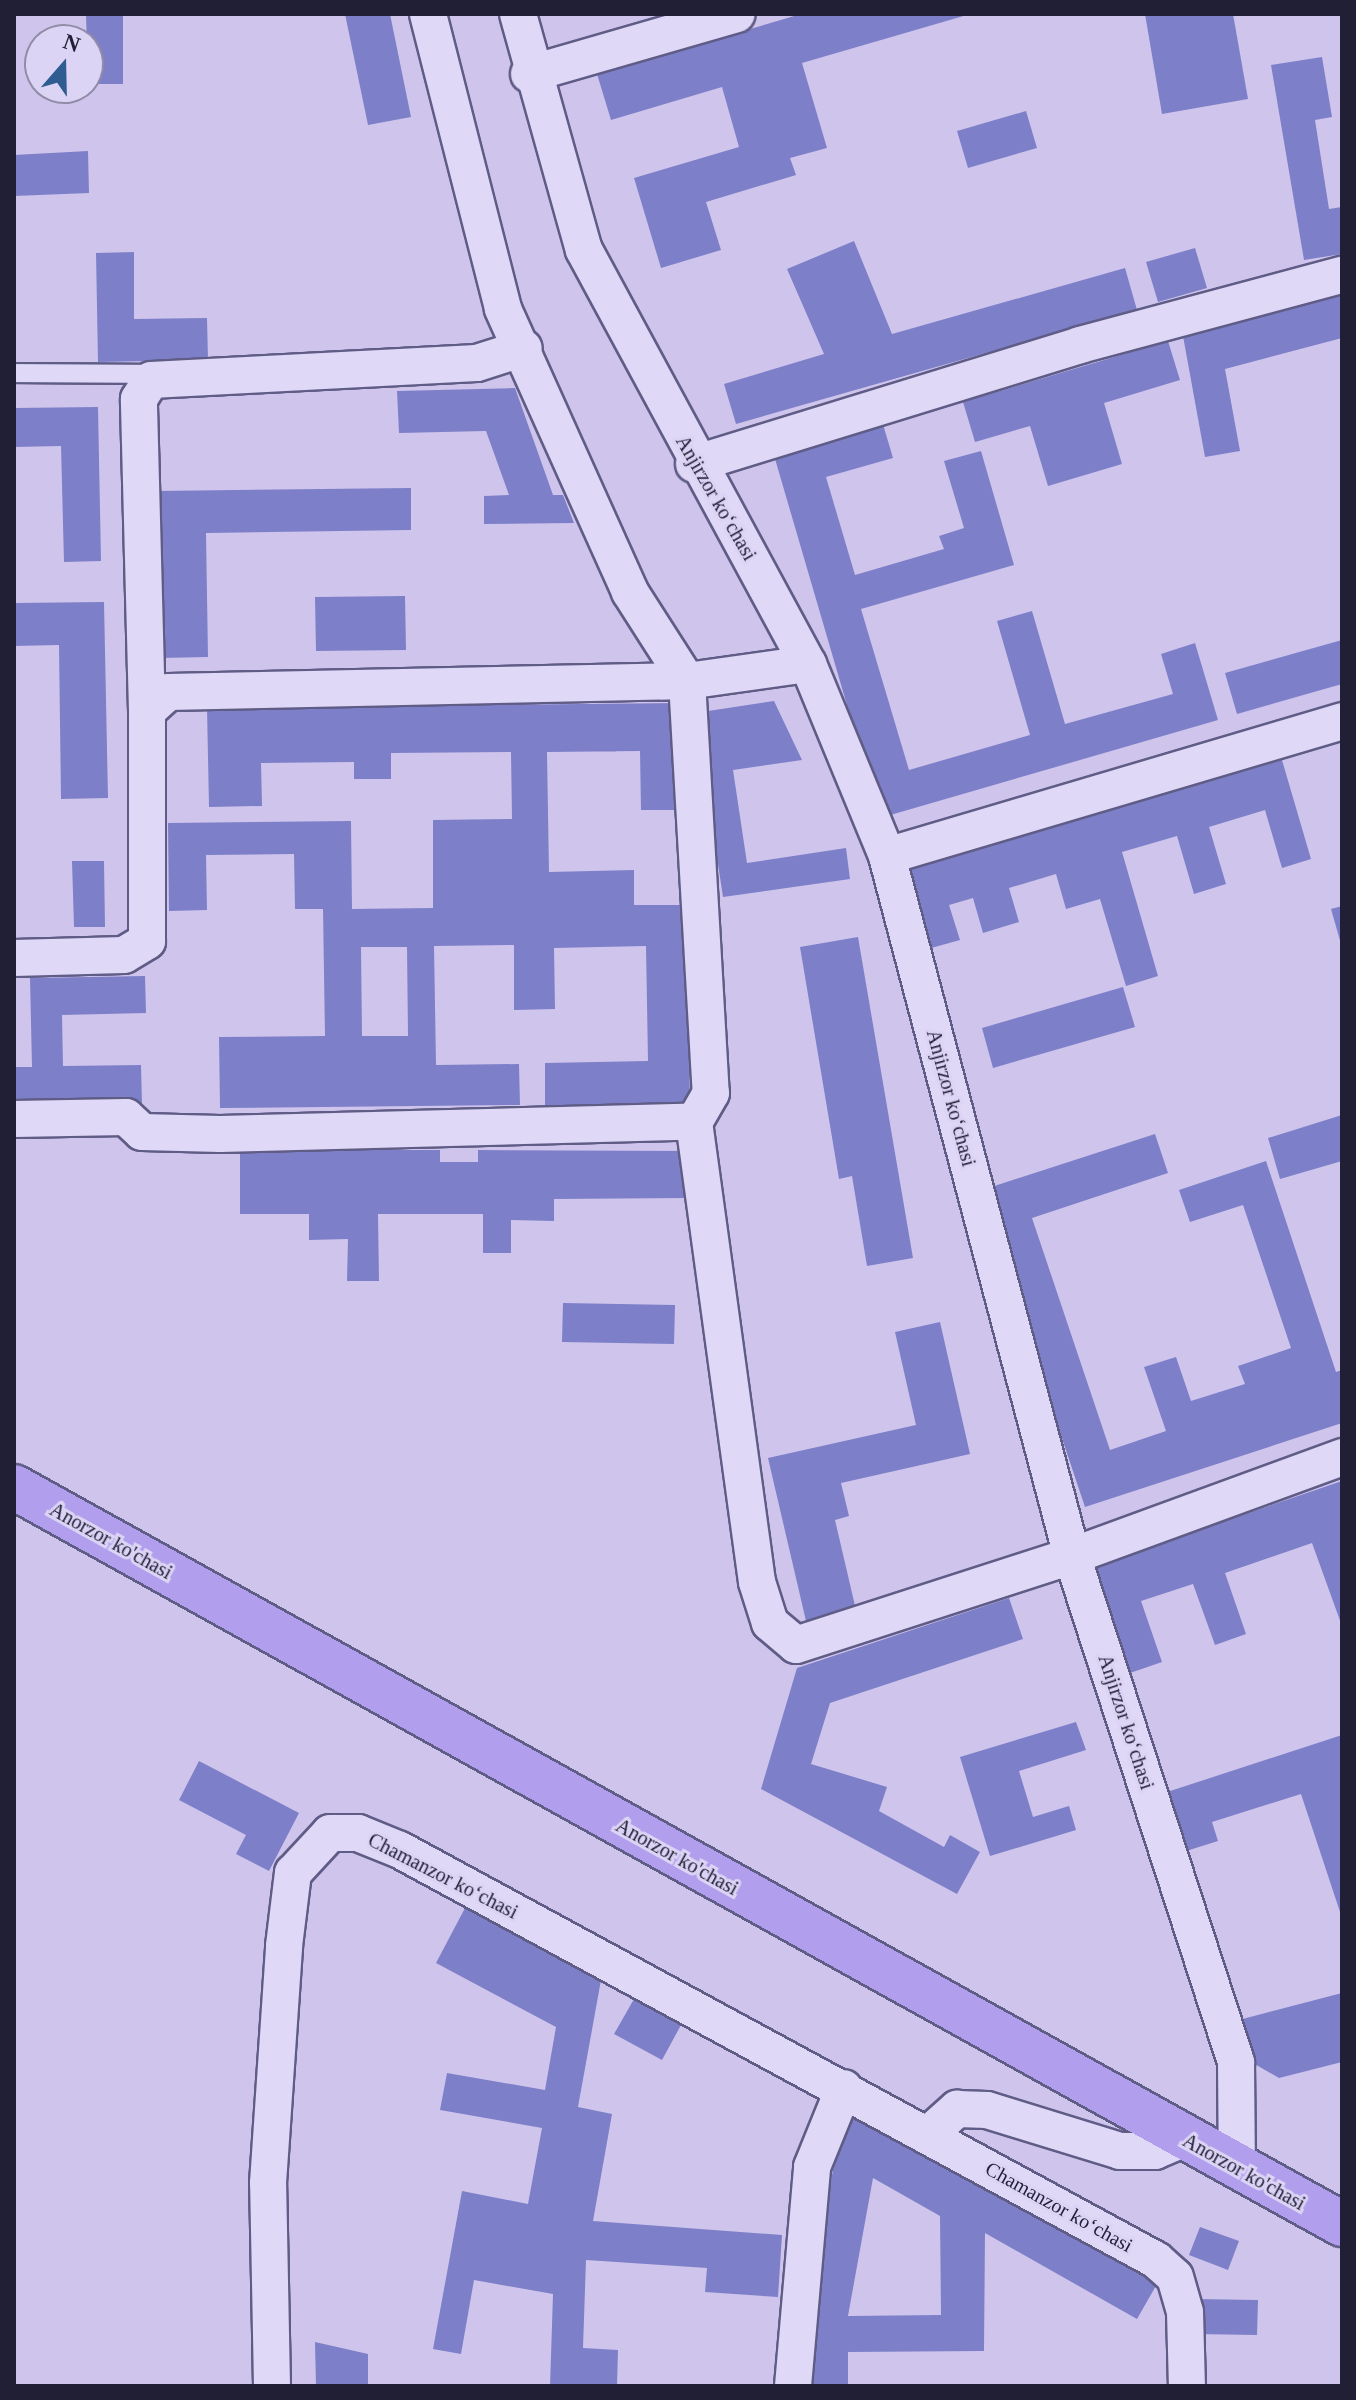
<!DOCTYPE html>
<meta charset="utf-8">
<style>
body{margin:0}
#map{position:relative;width:1356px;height:2400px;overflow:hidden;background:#cfc5ec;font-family:Georgia,serif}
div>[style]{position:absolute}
.building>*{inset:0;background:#7d7fc8}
.roads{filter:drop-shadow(2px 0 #5f5c86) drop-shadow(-2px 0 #5f5c86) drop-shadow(0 2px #5f5c86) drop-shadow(0 -2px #5f5c86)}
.lane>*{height:18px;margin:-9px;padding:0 9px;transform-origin:9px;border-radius:9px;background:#dfd8f7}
.street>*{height:36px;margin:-18px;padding:0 18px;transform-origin:18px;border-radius:18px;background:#dfd8f7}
.primary>*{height:44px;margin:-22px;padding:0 22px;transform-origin:22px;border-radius:22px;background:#b19fed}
span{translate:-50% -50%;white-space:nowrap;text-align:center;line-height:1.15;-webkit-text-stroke:6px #dcd4f4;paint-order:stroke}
.street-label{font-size:20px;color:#201f36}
.frame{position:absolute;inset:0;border:16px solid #201f36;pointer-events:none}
.north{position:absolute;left:24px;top:24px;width:80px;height:80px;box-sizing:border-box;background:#dcd4f4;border:2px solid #918ca8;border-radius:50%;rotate:20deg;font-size:22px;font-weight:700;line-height:32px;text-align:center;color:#201f36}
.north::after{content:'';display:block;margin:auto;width:28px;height:36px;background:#2f5c91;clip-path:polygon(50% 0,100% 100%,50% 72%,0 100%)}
</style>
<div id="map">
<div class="building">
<i style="clip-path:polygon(86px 14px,123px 14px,123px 84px,88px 84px)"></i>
<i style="clip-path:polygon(345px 14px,390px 14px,411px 117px,368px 125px)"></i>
<i style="clip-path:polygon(801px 14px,967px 15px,802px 63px,827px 148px,790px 158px,796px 175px,706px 202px,721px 250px,661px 268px,634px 178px,739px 147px,722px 87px,611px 120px,597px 74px)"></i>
<i style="clip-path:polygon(1145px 14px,1233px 14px,1248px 99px,1162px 114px)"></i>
<i style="clip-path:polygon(1322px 57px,1332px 117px,1315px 120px,1329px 209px,1342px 207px,1342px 254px,1304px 260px,1271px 65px)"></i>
<i style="clip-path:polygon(1026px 111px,1037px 148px,968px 168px,957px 131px)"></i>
<i style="clip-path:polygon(88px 151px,89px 193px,14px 196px,14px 155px)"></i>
<i style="clip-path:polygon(854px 241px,892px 334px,1125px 268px,1137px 310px,736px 424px,724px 384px,824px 354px,787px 269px)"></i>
<i style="clip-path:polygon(1195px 248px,1207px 288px,1158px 302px,1146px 262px)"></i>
<i style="clip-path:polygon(134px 252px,134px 319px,207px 318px,208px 360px,98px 362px,96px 253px)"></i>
<i style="clip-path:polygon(1342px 295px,1342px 338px,1225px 369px,1240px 451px,1205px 457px,1183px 336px)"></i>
<i style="clip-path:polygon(1168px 341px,1180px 380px,1104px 403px,1122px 464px,1048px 486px,1030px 426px,975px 442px,963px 402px)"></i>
<i style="clip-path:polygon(515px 388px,553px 495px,563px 495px,574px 523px,484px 524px,484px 496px,509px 495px,486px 431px,399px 433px,397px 391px)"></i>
<i style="clip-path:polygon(98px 407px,101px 561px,64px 562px,61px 446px,14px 447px,14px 408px)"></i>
<i style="clip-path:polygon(882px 421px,893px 458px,826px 477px,855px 575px,944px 549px,939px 536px,964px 528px,944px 461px,981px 451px,1014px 565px,861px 609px,909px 770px,1030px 735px,997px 621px,1032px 611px,1065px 724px,1173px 694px,1161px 654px,1195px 643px,1218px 720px,880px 818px,773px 452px)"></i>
<i style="clip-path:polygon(411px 488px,411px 530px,206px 533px,208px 657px,159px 658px,156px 491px)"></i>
<i style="clip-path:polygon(405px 596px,406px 650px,316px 651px,315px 597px)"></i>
<i style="clip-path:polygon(104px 602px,108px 798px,61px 799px,59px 645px,14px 646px,14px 603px)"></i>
<i style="clip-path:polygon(1342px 640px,1342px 684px,1237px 714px,1225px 673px)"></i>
<i style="clip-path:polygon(774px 701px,802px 760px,733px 770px,747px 863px,846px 848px,850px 879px,723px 897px,695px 713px)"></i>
<i style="clip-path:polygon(evenodd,679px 703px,681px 810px,641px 810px,640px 751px,547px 752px,549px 872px,634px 870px,634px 905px,687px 905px,690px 1106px,545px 1108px,545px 1063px,648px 1061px,646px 946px,554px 948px,555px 1009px,514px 1010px,514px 945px,434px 946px,436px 1065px,519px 1064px,520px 1105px,220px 1108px,219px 1037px,325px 1036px,323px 909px,295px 909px,294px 854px,206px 855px,207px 910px,169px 911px,168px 823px,351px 821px,352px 909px,433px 908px,433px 820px,512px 819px,511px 752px,391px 753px,391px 779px,354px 779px,354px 762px,261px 763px,262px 806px,209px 807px,207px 708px,679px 703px,361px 947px,407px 947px,408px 1036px,362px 1036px,361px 947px)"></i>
<i style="clip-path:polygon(1282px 760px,1311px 859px,1282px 868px,1265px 810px,1209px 827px,1226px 884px,1194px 894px,1177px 836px,1122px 852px,1158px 976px,1126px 986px,1100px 899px,1066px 909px,1056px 874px,1009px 888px,1019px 922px,983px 933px,973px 898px,949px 905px,960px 940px,924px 950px,901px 871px)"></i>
<i style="clip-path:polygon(72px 861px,104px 861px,105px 927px,74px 927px)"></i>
<i style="clip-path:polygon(1342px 906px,1342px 944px,1341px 944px,1331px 909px)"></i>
<i style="clip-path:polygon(858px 937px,913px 1258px,867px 1266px,852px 1176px,839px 1179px,800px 947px)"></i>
<i style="clip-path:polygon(145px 976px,146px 1013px,62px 1015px,63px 1066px,141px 1065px,142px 1104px,14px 1106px,14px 1067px,32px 1067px,30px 978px)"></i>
<i style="clip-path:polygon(1123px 987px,1135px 1027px,993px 1068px,982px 1028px)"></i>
<i style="clip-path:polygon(1342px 1115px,1342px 1161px,1280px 1179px,1268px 1138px)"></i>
<i style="clip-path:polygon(1155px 1134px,1168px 1173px,1032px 1218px,1110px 1450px,1166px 1431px,1144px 1367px,1176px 1357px,1191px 1401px,1245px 1384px,1238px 1366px,1291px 1348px,1243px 1205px,1190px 1222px,1179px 1190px,1266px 1161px,1336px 1372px,1342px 1370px,1342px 1423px,1085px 1507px,979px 1191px)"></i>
<i style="clip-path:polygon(240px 1150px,440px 1150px,440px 1162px,478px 1162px,478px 1150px,686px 1151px,686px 1198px,554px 1199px,554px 1221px,511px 1220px,511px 1253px,483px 1253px,483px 1214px,378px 1214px,379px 1281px,347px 1281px,348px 1239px,309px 1240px,309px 1214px,240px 1214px)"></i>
<i style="clip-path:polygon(563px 1303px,675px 1305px,674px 1344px,562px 1342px)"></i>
<i style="clip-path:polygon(940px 1322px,970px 1454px,841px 1483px,849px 1516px,835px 1520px,856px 1610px,806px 1621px,768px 1458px,916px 1425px,895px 1332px)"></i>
<i style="clip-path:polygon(1342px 1481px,1342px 1626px,1312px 1543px,1225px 1573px,1246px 1634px,1215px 1645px,1193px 1584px,1141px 1601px,1162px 1662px,1130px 1673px,1093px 1566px)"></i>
<i style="clip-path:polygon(1009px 1598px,1023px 1639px,830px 1703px,811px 1764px,887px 1787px,879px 1811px,944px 1847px,950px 1835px,980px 1852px,957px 1894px,761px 1789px,797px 1668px)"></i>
<i style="clip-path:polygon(1076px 1722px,1086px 1750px,1019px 1771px,1033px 1817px,1069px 1806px,1076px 1830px,990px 1856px,960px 1757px)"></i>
<i style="clip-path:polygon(1342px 1735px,1342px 1918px,1301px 1794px,1212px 1822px,1218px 1841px,1183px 1852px,1164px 1793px)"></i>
<i style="clip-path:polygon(199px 1761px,299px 1813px,269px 1871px,236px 1854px,246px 1835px,179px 1800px)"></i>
<i style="clip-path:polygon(465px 1908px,601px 1980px,578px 2107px,612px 2114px,593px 2221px,782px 2235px,778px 2297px,705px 2292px,707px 2268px,586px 2260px,583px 2348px,618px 2350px,617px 2386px,550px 2386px,553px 2294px,474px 2280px,461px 2354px,433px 2349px,462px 2191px,528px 2204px,542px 2128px,440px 2110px,447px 2073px,545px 2090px,556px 2027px,436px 1963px)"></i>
<i style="clip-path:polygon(1342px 1993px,1342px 2062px,1279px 2078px,1244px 2058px,1235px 2021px)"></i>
<i style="clip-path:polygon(634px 1999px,681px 2025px,662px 2060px,614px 2034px)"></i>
<i style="clip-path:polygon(evenodd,844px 2108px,1157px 2284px,1137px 2319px,985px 2233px,984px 2351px,848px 2352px,848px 2386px,807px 2386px,807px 2316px,844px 2108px,873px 2178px,940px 2216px,941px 2315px,848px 2316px,873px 2178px)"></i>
<i style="clip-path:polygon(1200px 2227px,1239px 2241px,1228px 2270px,1189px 2255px)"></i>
<i style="clip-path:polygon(1194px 2299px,1258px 2300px,1257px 2335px,1194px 2334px)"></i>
<i style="clip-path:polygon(315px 2342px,368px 2354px,368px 2386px,316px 2386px)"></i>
</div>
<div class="roads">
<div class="lane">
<i style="left:14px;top:373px;width:144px;rotate:0.4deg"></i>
</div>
<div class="street">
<i style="left:428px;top:14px;width:304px;rotate:75.7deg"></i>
<i style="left:503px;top:309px;width:310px;rotate:65.8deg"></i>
<i style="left:630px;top:592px;width:106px;rotate:57.4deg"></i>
<i style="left:687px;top:681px;width:413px;rotate:86.7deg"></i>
<i style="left:711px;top:1093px;width:34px;rotate:120deg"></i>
<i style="left:694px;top:1122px;width:464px;rotate:82.2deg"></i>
<i style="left:757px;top:1582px;width:43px;rotate:72.4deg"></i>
<i style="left:770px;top:1623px;width:34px;rotate:40deg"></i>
<i style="left:796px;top:1645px;width:290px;rotate:-17.9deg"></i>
<i style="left:1072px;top:1556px;width:288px;rotate:-20.1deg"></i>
<i style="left:518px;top:14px;width:245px;rotate:74.4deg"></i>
<i style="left:584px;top:250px;width:471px;rotate:61.6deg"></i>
<i style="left:808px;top:664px;width:208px;rotate:67.6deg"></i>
<i style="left:887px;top:856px;width:724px;rotate:75.2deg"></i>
<i style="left:1072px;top:1556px;width:532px;rotate:72.04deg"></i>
<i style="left:1236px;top:2062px;width:107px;rotate:89.5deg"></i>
<i style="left:529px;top:74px;width:216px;rotate:-16.1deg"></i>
<i style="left:694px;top:464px;width:404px;rotate:-17.1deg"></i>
<i style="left:1080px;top:345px;width:271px;rotate:-15deg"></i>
<i style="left:147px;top:711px;width:312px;rotate:-91.5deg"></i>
<i style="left:139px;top:399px;width:22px;rotate:-58deg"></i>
<i style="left:151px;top:380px;width:326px;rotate:-3deg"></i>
<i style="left:477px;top:363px;width:49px;rotate:-17.7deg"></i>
<i style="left:887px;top:856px;width:475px;rotate:-16.5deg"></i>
<i style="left:14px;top:958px;width:110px;rotate:-1.6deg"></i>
<i style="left:124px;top:955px;width:27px;rotate:-31deg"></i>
<i style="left:147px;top:941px;width:230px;rotate:-90deg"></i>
<i style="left:147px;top:711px;width:28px;rotate:-42deg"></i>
<i style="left:168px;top:692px;width:519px;rotate:-1.21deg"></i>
<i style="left:687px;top:681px;width:122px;rotate:-8deg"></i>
<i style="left:14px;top:1119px;width:112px;rotate:-1deg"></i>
<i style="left:126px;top:1117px;width:22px;rotate:43deg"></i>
<i style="left:142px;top:1132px;width:78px;rotate:1.5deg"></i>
<i style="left:220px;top:1134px;width:474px;rotate:-1.5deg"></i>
<i style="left:929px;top:2134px;width:38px;rotate:-42deg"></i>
<i style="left:957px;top:2109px;width:30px;rotate:2deg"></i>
<i style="left:987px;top:2110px;width:139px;rotate:17.1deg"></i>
<i style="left:1120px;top:2151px;width:35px"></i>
<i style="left:1155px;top:2151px;width:30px;rotate:-23deg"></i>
<i style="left:272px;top:2386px;width:203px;rotate:-91.1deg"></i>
<i style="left:268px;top:2183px;width:238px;rotate:-86.1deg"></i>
<i style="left:284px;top:1946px;width:74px;rotate:-83deg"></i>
<i style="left:293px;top:1873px;width:54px;rotate:-47.2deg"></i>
<i style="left:330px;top:1833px;width:28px"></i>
<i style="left:358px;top:1833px;width:45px;rotate:22deg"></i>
<i style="left:400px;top:1850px;width:860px;rotate:28.47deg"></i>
<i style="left:1156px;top:2260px;width:25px;rotate:42deg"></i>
<i style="left:1175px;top:2277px;width:36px;rotate:74deg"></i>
<i style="left:1185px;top:2312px;width:74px;rotate:88.5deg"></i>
<i style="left:793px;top:2386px;width:220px;rotate:-85deg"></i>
<i style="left:812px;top:2167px;width:85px;rotate:-67.9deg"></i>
</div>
<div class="primary">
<i style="left:14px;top:1487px;width:1519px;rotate:29.03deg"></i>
</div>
</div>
<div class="street-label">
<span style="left:716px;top:498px;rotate:60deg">Anjirzor koʻchasi</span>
<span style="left:951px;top:1098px;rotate:75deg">Anjirzor koʻchasi</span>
<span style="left:111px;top:1541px;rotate:29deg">Anorzor ko'chasi</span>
<span style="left:1126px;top:1722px;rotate:72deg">Anjirzor koʻchasi</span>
<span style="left:677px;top:1857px;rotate:29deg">Anorzor ko'chasi</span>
<span style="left:443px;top:1876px;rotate:27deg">Chamanzor koʻchasi</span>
<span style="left:1244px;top:2172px;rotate:29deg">Anorzor ko'chasi</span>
<span style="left:1059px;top:2207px;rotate:29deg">Chamanzor koʻchasi</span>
</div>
<div class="frame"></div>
<div class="north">N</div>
</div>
